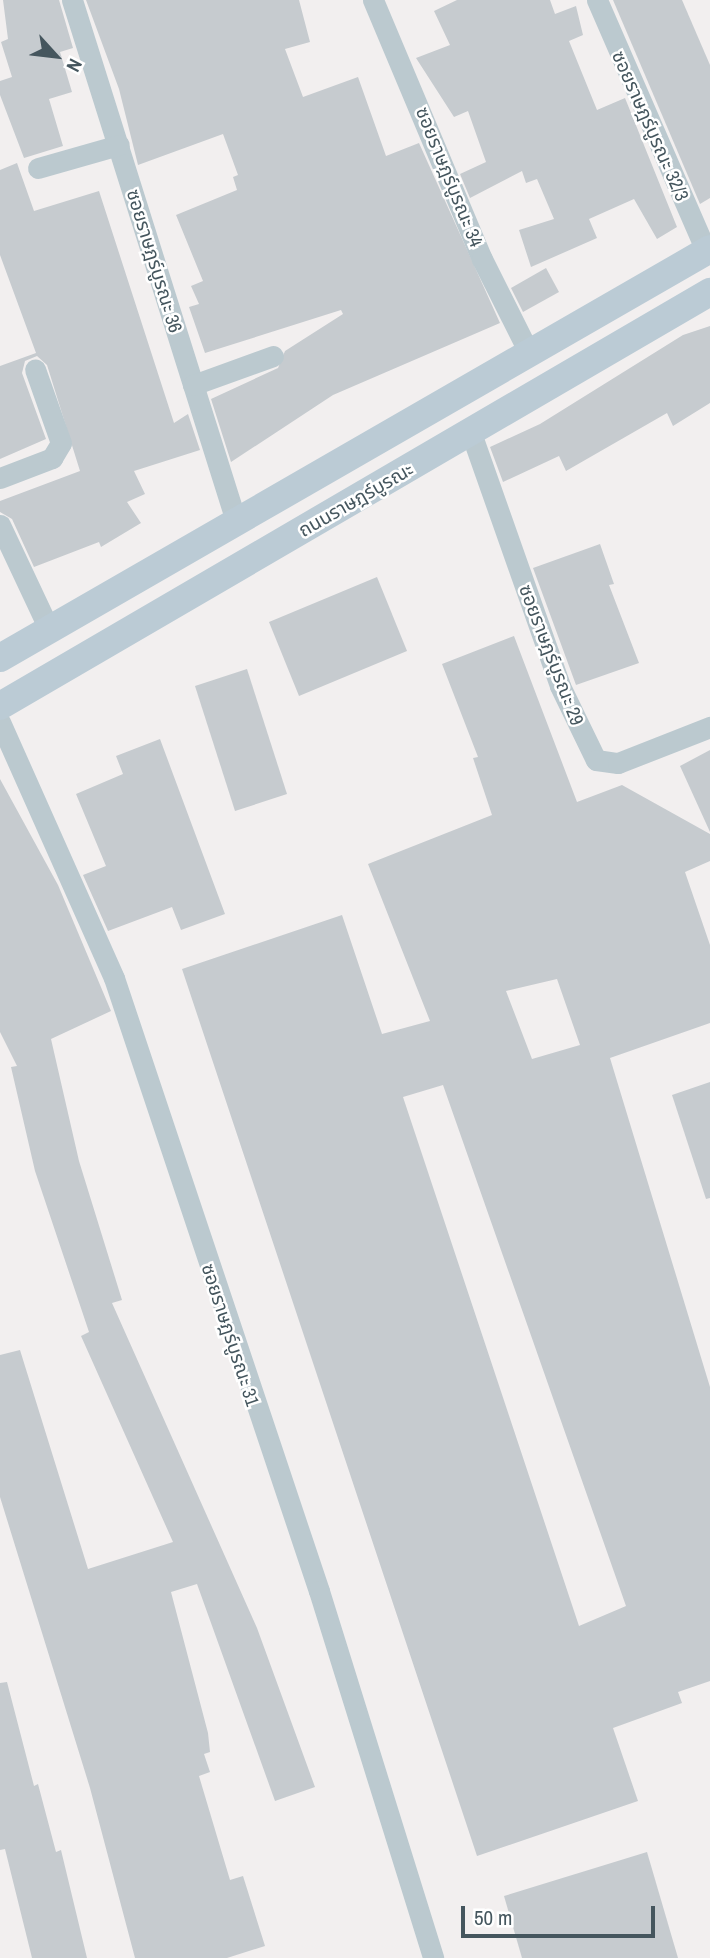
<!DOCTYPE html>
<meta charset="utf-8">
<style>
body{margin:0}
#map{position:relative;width:710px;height:1958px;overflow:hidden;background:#f2efef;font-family:"Archivo Narrow","Noto Sans Thai",sans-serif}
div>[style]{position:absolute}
.building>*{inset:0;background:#c6cbcf}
.minor>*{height:21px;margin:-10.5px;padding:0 10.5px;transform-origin:10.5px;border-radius:10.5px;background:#bbc9cf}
.secondary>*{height:28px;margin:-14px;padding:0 14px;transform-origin:14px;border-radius:14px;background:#bbcbd5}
span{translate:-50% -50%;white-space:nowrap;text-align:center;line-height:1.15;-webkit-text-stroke:5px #fff;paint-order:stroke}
.street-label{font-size:19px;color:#45565e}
.north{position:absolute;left:21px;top:21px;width:70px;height:70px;-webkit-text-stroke:5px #fff;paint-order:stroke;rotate:117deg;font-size:19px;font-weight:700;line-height:28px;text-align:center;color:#45565e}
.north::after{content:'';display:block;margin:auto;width:24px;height:32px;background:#45565e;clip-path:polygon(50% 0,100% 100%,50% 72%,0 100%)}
.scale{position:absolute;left:461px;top:1906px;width:194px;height:32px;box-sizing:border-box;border:4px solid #45565e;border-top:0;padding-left:9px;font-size:21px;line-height:24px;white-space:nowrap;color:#45565e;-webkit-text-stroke:5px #fff;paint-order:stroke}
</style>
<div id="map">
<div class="building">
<i style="clip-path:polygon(3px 0,59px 0,73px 48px,60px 52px,72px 92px,49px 99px,63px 146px,24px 158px,0 95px,0 81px,12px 77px,1px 42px,8px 39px)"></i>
<i style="clip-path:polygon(86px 0,299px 0,310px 42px,285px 49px,303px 97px,358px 77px,386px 156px,419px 143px,500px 323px,333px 395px,231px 462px,211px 399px,278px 368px,285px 351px,343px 314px,341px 310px,205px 353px,189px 307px,199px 304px,191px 286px,203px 281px,176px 215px,237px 190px,233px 177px,238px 175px,223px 134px,138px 165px,119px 89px)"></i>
<i style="clip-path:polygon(457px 0,550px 0,555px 14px,576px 6px,583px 35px,569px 41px,597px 110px,625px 98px,677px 227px,657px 239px,634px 199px,589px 219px,597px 238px,531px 267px,519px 230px,554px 219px,537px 179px,526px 183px,522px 171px,470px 198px,460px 174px,486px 162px,468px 111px,454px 117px,416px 58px,450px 45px,434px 11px)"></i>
<i style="clip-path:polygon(613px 0,682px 0,710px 65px,710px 198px,700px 204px)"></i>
<i style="clip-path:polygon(17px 163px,34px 211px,99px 191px,174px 423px,188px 414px,200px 450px,134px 471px,145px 494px,127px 502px,141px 523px,101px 547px,99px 542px,34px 567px,12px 519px,0 512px,0 501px,80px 471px,47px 365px,37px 356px,25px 361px,22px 373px,46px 439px,0 459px,0 366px,36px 353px,0 255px,0 170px)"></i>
<i style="clip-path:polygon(546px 268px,559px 292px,523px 312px,511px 288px)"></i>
<i style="clip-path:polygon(710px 326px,710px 403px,673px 426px,667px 413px,566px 471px,559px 456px,503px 482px,490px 447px,540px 424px,683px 335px)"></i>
<i style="clip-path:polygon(600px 544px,614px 584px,609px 585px,639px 663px,576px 685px,533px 568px)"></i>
<i style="clip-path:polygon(377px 577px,407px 651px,299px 696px,269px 622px)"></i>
<i style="clip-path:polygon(evenodd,514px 636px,577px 802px,622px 785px,710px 834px,710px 861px,685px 872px,710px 945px,710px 1023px,610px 1058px,710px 1387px,710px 1681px,678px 1692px,682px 1703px,613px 1728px,638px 1801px,477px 1856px,182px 969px,342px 915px,382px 1034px,430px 1021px,368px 864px,492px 815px,473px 758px,478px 757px,442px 664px,514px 636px,557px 979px,580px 1045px,532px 1059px,506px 991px,557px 979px,514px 636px,443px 1085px,626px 1606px,579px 1626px,403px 1097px,443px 1085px)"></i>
<i style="clip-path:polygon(247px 669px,287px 794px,235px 811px,195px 686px)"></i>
<i style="clip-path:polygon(160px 739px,225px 914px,181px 930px,172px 907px,108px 931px,83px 875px,106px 866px,76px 794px,123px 774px,116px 756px)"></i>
<i style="clip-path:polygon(710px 750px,710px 832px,680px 766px)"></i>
<i style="clip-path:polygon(0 779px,58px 885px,111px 1011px,51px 1039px,79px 1161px,122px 1300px,112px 1303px,257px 1628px,315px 1787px,275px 1801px,197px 1584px,171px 1592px,208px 1733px,210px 1752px,204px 1754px,210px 1772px,199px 1776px,230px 1880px,243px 1876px,265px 1946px,227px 1958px,135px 1958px,90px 1788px,0 1497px,0 1355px,20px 1350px,88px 1569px,173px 1542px,81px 1336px,89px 1332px,35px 1171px,11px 1067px,17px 1066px,0 1032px)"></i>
<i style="clip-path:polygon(710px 1082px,710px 1198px,706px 1199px,672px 1095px)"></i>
<i style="clip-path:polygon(7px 1682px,34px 1786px,38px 1784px,56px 1852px,61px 1850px,87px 1958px,32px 1958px,5px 1849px,0 1850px,0 1683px)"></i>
<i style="clip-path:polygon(647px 1852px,678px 1958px,522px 1958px,504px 1896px)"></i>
</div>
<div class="minor">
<i style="left:72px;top:0;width:546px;rotate:72.53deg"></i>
<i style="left:373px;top:0;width:281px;rotate:67.2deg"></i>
<i style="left:482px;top:259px;width:105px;rotate:63.4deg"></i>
<i style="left:597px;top:0;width:274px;rotate:66.5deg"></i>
<i style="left:38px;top:168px;width:84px;rotate:-15.9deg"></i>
<i style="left:193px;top:385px;width:85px;rotate:-19.9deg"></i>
<i style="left:471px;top:433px;width:268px;rotate:70.6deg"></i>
<i style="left:560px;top:686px;width:82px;rotate:64.1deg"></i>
<i style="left:596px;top:760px;width:22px;rotate:8deg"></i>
<i style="left:618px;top:763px;width:99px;rotate:-21.4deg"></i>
<i style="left:0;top:478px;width:56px;rotate:-21deg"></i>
<i style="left:52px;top:458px;width:17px;rotate:-59deg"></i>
<i style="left:61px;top:443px;width:78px;rotate:-109.4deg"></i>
<i style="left:0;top:525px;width:115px;rotate:64.8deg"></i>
<i style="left:0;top:722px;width:280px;rotate:66deg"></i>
<i style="left:114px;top:978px;width:646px;rotate:71.51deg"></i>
<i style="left:319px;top:1591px;width:384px;rotate:72.7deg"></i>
</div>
<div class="secondary">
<i style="left:0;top:658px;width:819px;rotate:-29.94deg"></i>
<i style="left:0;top:706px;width:822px;rotate:-30.25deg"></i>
</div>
<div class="street-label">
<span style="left:650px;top:126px;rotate:66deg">ซอยราษฎร์บูรณะ 32/3</span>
<span style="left:449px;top:177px;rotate:68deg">ซอยราษฎร์บูรณะ 34</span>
<span style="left:154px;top:261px;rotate:73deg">ซอยราษฎร์บูรณะ 36</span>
<span style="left:356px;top:500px;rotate:-30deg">ถนนราษฎร์บูรณะ</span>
<span style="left:551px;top:655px;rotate:69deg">ซอยราษฎร์บูรณะ 29</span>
<span style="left:230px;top:1335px;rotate:72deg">ซอยราษฎร์บูรณะ 31</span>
</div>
<div class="north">N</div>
<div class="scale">50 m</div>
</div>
